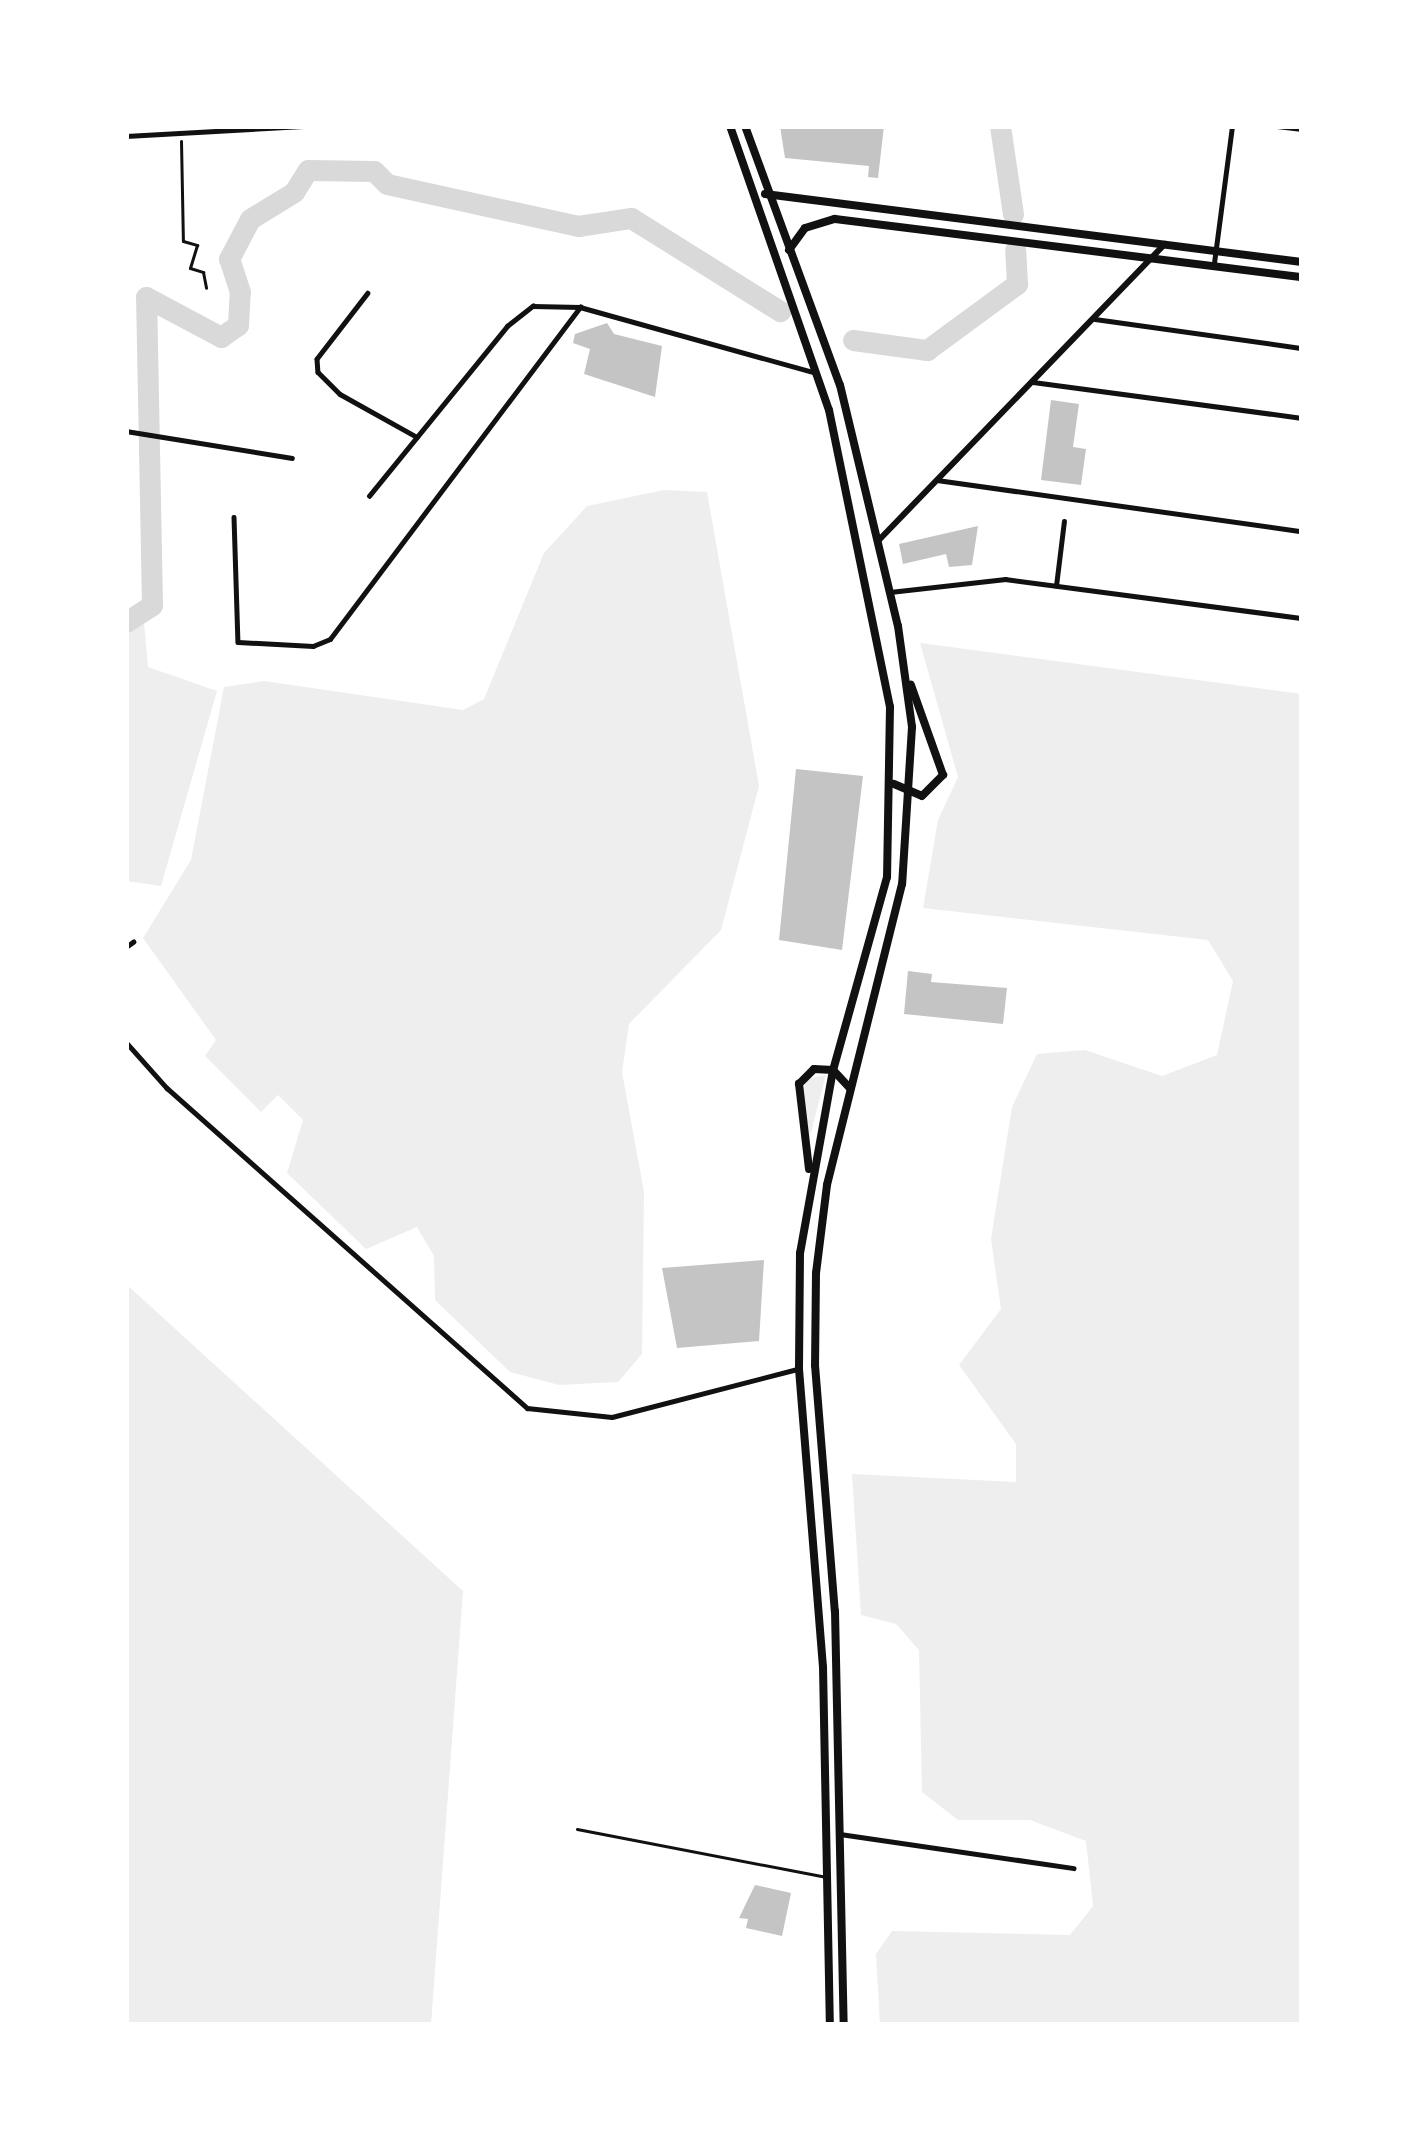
<!DOCTYPE html>
<style>
body{margin:0}
#map{position:relative;width:1428px;height:2151px;overflow:hidden;background:#fff;font-family:Rubik,sans-serif}
div>[style]{position:absolute}
.green>*{inset:0;background:#eee}
.river>*{height:21px;margin:-10.5px;padding:0 10.5px;transform-origin:10.5px;border-radius:10.5px;background:#d9d9d9}
.building>*{inset:0;background:#c4c4c4}
.path>*{height:3px;margin:-1.5px;padding:0 1.5px;transform-origin:1.5px;border-radius:1.5px;background:#111}
.service>*{height:3px;margin:-1.5px;padding:0 1.5px;transform-origin:1.5px;border-radius:1.5px;background:#111}
.minor>*{height:4.5px;margin:-2.25px;padding:0 2.25px;transform-origin:2.25px;border-radius:2.25px;background:#111}
.tertiary>*{height:6px;margin:-3px;padding:0 3px;transform-origin:3px;border-radius:3px;background:#111}
.secondary>*{height:8px;margin:-4px;padding:0 4px;transform-origin:4px;border-radius:4px;background:#111}
.primary>*{height:8px;margin:-4px;padding:0 4px;transform-origin:4px;border-radius:4px;background:#111}
span{translate:-50% -50%;white-space:nowrap;text-align:center;line-height:1.15;-webkit-text-stroke:10px #fff;paint-order:stroke}
.frame{position:absolute;inset:0;border:129px solid #fff;pointer-events:none}
</style>
<div id="map">
<div class="green">
<i style="clip-path:polygon(664px 490px,707px 492px,759px 786px,721px 930px,629px 1024px,622px 1072px,644px 1192px,642px 1354px,618px 1382px,559px 1385px,510px 1372px,435px 1300px,434px 1256px,417px 1227px,366px 1249px,287px 1173px,303px 1120px,278px 1095px,261px 1112px,205px 1056px,216px 1040px,143px 938px,191px 860px,224px 687px,264px 681px,463px 710px,484px 699px,544px 553px,587px 506px)"></i>
<i style="clip-path:polygon(144px 622px,148px 667px,217px 691px,161px 886px,126px 881px,126px 625px)"></i>
<i style="clip-path:polygon(920px 643px,1302px 694px,1302px 2025px,880px 2025px,876px 1954px,892px 1931px,1070px 1935px,1093px 1906px,1086px 1841px,1030px 1820px,958px 1820px,922px 1792px,919px 1650px,896px 1624px,861px 1615px,852px 1474px,1016px 1482px,1016px 1444px,959px 1365px,1001px 1309px,991px 1239px,1012px 1107px,1037px 1054px,1085px 1050px,1162px 1076px,1217px 1055px,1233px 981px,1208px 940px,923px 908px,938px 820px,958px 777px)"></i>
<i style="clip-path:polygon(826px 1075px,810px 1136px,802px 1094px,807px 1079px)"></i>
<i style="clip-path:polygon(126px 1284px,463px 1591px,431px 2025px,126px 2025px)"></i>
</div>
<div class="river">
<i style="left:1000px;top:126px;width:89px;rotate:81.6deg"></i>
<i style="left:853px;top:340px;width:75px;rotate:7.7deg"></i>
<i style="left:927px;top:350px;width:112px;rotate:-36.3deg"></i>
<i style="left:1017px;top:284px;width:34px;rotate:-93deg"></i>
<i style="left:126px;top:622px;width:31px;rotate:-33deg"></i>
<i style="left:152px;top:605px;width:308px;rotate:-91.1deg"></i>
<i style="left:146px;top:297px;width:85px;rotate:28.1deg"></i>
<i style="left:221px;top:337px;width:21px;rotate:-35deg"></i>
<i style="left:238px;top:325px;width:33px;rotate:-87deg"></i>
<i style="left:240px;top:292px;width:35px;rotate:-108deg"></i>
<i style="left:229px;top:259px;width:45px;rotate:-62.3deg"></i>
<i style="left:250px;top:219px;width:52px;rotate:-31.5deg"></i>
<i style="left:294px;top:192px;width:26px;rotate:-58deg"></i>
<i style="left:308px;top:170px;width:66px;rotate:0.9deg"></i>
<i style="left:374px;top:171px;width:18px;rotate:45deg"></i>
<i style="left:387px;top:184px;width:196px;rotate:12.4deg"></i>
<i style="left:578px;top:226px;width:54px;rotate:-8.6deg"></i>
<i style="left:631px;top:218px;width:176px;rotate:32deg"></i>
</div>
<div class="building">
<i style="clip-path:polygon(780px 126px,884px 126px,878px 178px,868px 177px,869px 166px,785px 158px)"></i>
<i style="clip-path:polygon(607px 323px,614px 334px,662px 346px,655px 397px,584px 374px,590px 349px,573px 343px,575px 334px)"></i>
<i style="clip-path:polygon(1051px 400px,1079px 404px,1073px 447px,1086px 449px,1081px 485px,1041px 480px)"></i>
<i style="clip-path:polygon(978px 526px,972px 565px,949px 567px,946px 554px,903px 564px,899px 544px)"></i>
<i style="clip-path:polygon(796px 769px,863px 776px,842px 950px,779px 940px)"></i>
<i style="clip-path:polygon(908px 971px,932px 974px,931px 982px,1007px 988px,1003px 1024px,904px 1014px)"></i>
<i style="clip-path:polygon(764px 1260px,759px 1341px,677px 1348px,662px 1268px)"></i>
<i style="clip-path:polygon(755px 1885px,791px 1893px,782px 1936px,746px 1928px,748px 1919px,739px 1918px)"></i>
</div>
<div class="path">
<i style="left:181px;top:141px;width:100px;rotate:88.9deg"></i>
<i style="left:183px;top:241px;width:15px;rotate:16deg"></i>
<i style="left:197px;top:245px;width:24px;rotate:107deg"></i>
<i style="left:190px;top:268px;width:14px;rotate:17deg"></i>
<i style="left:203px;top:272px;width:16px;rotate:79deg"></i>
</div>
<div class="service">
<i style="left:577px;top:1829px;width:254px;rotate:10.9deg"></i>
</div>
<div class="minor">
<i style="left:1277px;top:126px;width:25px;rotate:7deg"></i>
<i style="left:126px;top:136px;width:177px;rotate:-3.2deg"></i>
<i style="left:1214px;top:263px;width:138px;rotate:-82.5deg"></i>
<i style="left:368px;top:293px;width:83px;rotate:127.7deg"></i>
<i style="left:317px;top:359px;width:13px;rotate:86deg"></i>
<i style="left:318px;top:372px;width:31px;rotate:45deg"></i>
<i style="left:340px;top:394px;width:88px;rotate:29.2deg"></i>
<i style="left:1095px;top:319px;width:209px;rotate:8deg"></i>
<i style="left:1033px;top:382px;width:271px;rotate:7.6deg"></i>
<i style="left:126px;top:431px;width:168px;rotate:9.2deg"></i>
<i style="left:937px;top:480px;width:369px;rotate:8deg"></i>
<i style="left:369px;top:496px;width:219px;rotate:-50.9deg"></i>
<i style="left:507px;top:326px;width:33px;rotate:-38deg"></i>
<i style="left:533px;top:306px;width:47px;rotate:1.2deg"></i>
<i style="left:234px;top:517px;width:125px;rotate:88.2deg"></i>
<i style="left:238px;top:642px;width:75px;rotate:3.1deg"></i>
<i style="left:313px;top:646px;width:18px;rotate:-22deg"></i>
<i style="left:330px;top:639px;width:416px;rotate:-53deg"></i>
<i style="left:580px;top:307px;width:242px;rotate:15.6deg"></i>
<i style="left:1056px;top:586px;width:65px;rotate:-83deg"></i>
<i style="left:890px;top:592px;width:116px;rotate:-6.4deg"></i>
<i style="left:1005px;top:579px;width:300px;rotate:7.5deg"></i>
<i style="left:126px;top:947px;width:9px;rotate:-36deg"></i>
<i style="left:126px;top:1042px;width:62px;rotate:48.3deg"></i>
<i style="left:167px;top:1088px;width:482px;rotate:41.6deg"></i>
<i style="left:527px;top:1408px;width:85px;rotate:6deg"></i>
<i style="left:612px;top:1417px;width:192px;rotate:-14.5deg"></i>
<i style="left:840px;top:1834px;width:236px;rotate:8.3deg"></i>
</div>
<div class="tertiary">
<i style="left:878px;top:541px;width:413px;rotate:-46deg"></i>
</div>
<div class="secondary">
<i style="left:765px;top:194px;width:541px;rotate:7.22deg"></i>
<i style="left:789px;top:250px;width:27px;rotate:-54deg"></i>
<i style="left:805px;top:228px;width:31px;rotate:-17deg"></i>
<i style="left:835px;top:219px;width:471px;rotate:7.1deg"></i>
</div>
<div class="primary">
<i style="left:730px;top:126px;width:301px;rotate:70.8deg"></i>
<i style="left:829px;top:410px;width:303px;rotate:78.4deg"></i>
<i style="left:890px;top:707px;width:170px;rotate:91deg"></i>
<i style="left:887px;top:877px;width:200px;rotate:105.6deg"></i>
<i style="left:833px;top:1070px;width:186px;rotate:100.2deg"></i>
<i style="left:800px;top:1253px;width:116px;rotate:90.5deg"></i>
<i style="left:799px;top:1369px;width:299px;rotate:85.4deg"></i>
<i style="left:823px;top:1667px;width:358px;rotate:88.9deg"></i>
<i style="left:745px;top:126px;width:276px;rotate:69.9deg"></i>
<i style="left:840px;top:385px;width:248px;rotate:76.5deg"></i>
<i style="left:898px;top:626px;width:102px;rotate:82.1deg"></i>
<i style="left:912px;top:727px;width:157px;rotate:93.6deg"></i>
<i style="left:902px;top:884px;width:310px;rotate:104deg"></i>
<i style="left:827px;top:1185px;width:89px;rotate:97.1deg"></i>
<i style="left:816px;top:1273px;width:92px;rotate:90.6deg"></i>
<i style="left:815px;top:1365px;width:247px;rotate:85.4deg"></i>
<i style="left:835px;top:1611px;width:414px;rotate:88.8deg"></i>
<i style="left:894px;top:784px;width:30px;rotate:23deg"></i>
<i style="left:922px;top:796px;width:30px;rotate:-45deg"></i>
<i style="left:943px;top:775px;width:96px;rotate:-109.6deg"></i>
<i style="left:809px;top:1169px;width:86px;rotate:-96.7deg"></i>
<i style="left:799px;top:1084px;width:21px;rotate:-45deg"></i>
<i style="left:814px;top:1069px;width:19px;rotate:3deg"></i>
<i style="left:833px;top:1070px;width:25px;rotate:47deg"></i>
</div>
<div class="frame"></div>
</div>
